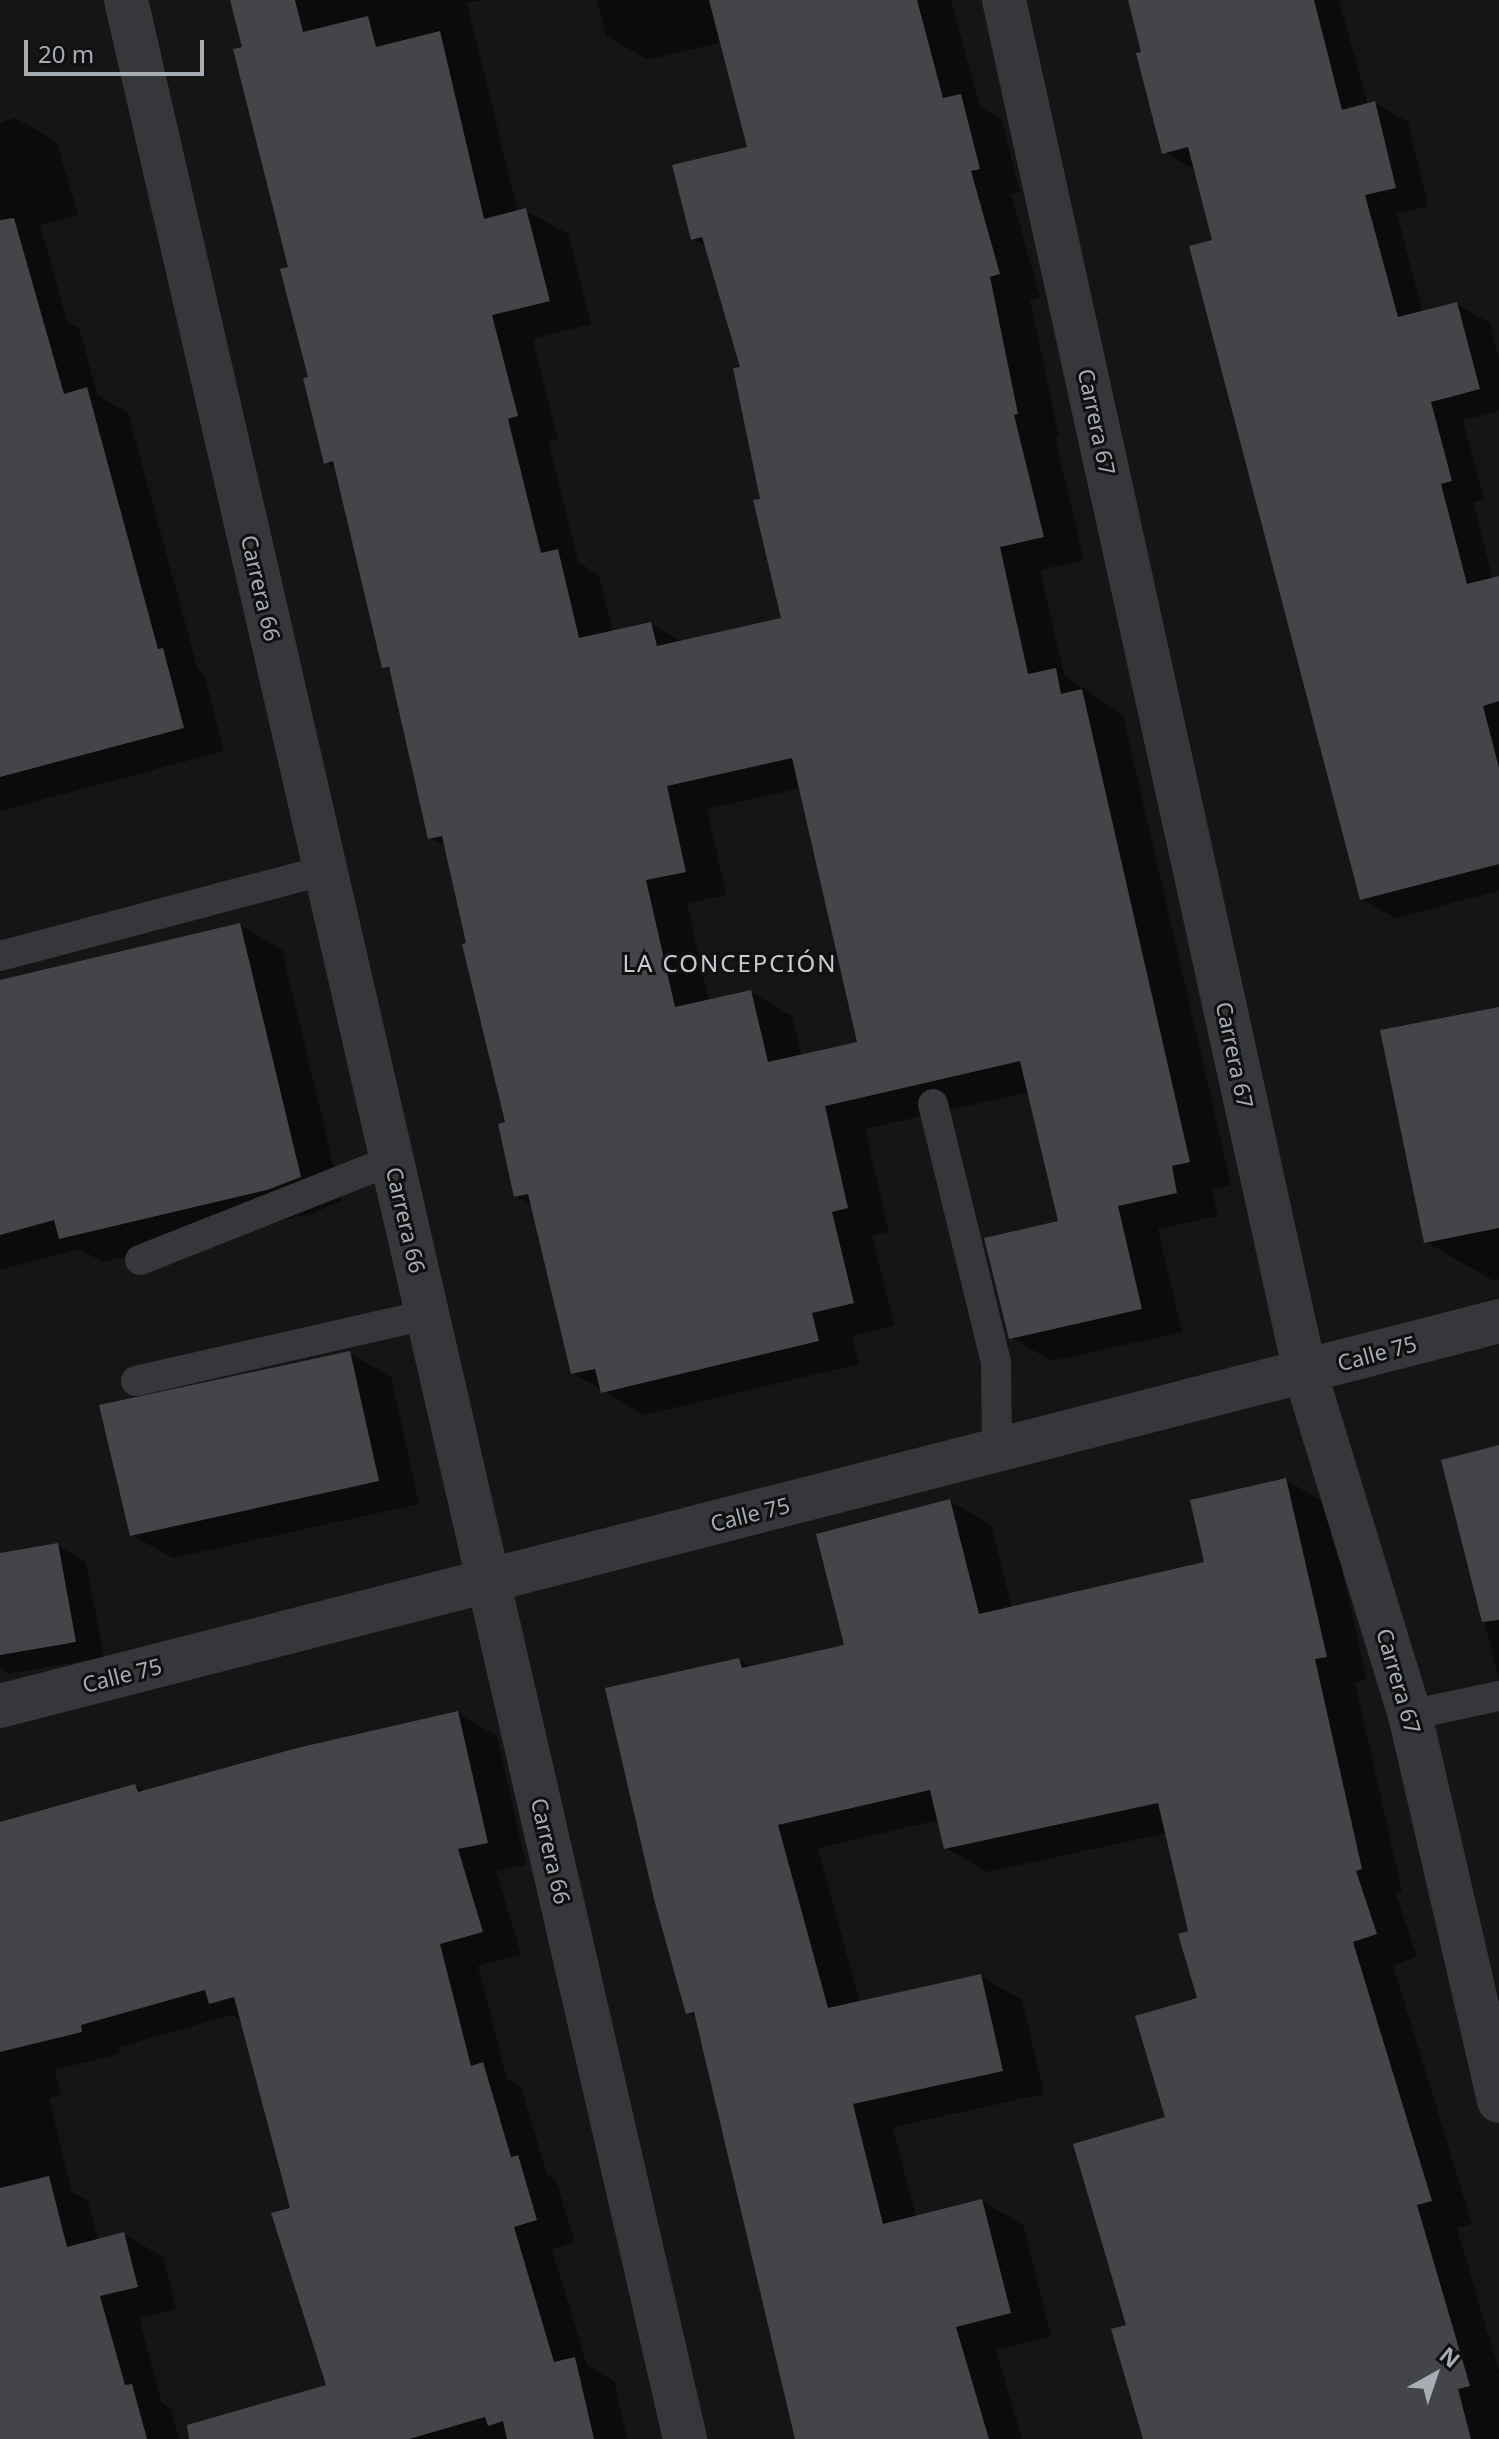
<!DOCTYPE html>
<meta charset="utf-8">
<style>
body{margin:0}
#map{position:relative;width:1499px;height:2439px;overflow:hidden;background:#151516;font-family:"Noto Sans",sans-serif}
div>[style]{position:absolute}
.shadow>*{inset:0;background:#0007}
.building>*{inset:0;background:#444549}
.service>*{height:30px;margin:-15px;padding:0 15px;transform-origin:15px;border-radius:15px;background:#36373b}
.minor>*{height:44px;margin:-22px;padding:0 22px;transform-origin:22px;border-radius:22px;background:#36373b}
.tertiary>*{height:44px;margin:-22px;padding:0 22px;transform-origin:22px;border-radius:22px;background:#36373b}
span{translate:-50% -50%;white-space:nowrap;text-align:center;line-height:1.15;-webkit-text-stroke:6px #101011;paint-order:stroke}
.street-label{font-size:22px;color:#a7adb5}
.neighbourhood-label{font-size:24px;color:#c8ccd2;letter-spacing:2px}
.north{position:absolute;left:1395px;top:2335px;width:80px;height:80px;-webkit-text-stroke:6px #101011;paint-order:stroke;rotate:40deg;font-size:22px;font-weight:700;line-height:32px;text-align:center;color:#a7adb5}
.north::after{content:'';display:block;margin:auto;width:28px;height:36px;background:#a7adb5;clip-path:polygon(50% 0,100% 100%,50% 72%,0 100%)}
.scale{position:absolute;left:24px;top:40px;width:180px;height:36px;box-sizing:border-box;border:4px solid #a7adb5;border-top:0;padding-left:10px;font-size:24px;line-height:28px;white-space:nowrap;color:#a7adb5;-webkit-text-stroke:6px #101011;paint-order:stroke}
</style>
<div id="map">
<div class="shadow">
<i style="clip-path:polygon(evenodd,232px 0,482px 0,467px 3px,518px 213px,526px 211px,568px 234px,591px 324px,533px 339px,558px 439px,548px 442px,578px 562px,599px 575px,613px 632px,651px 624px,683px 642px,783px 620px,743px 368px,707px 247px,693px 239px,749px 148px,722px 42px,648px 60px,606px 36px,597px 0,951px 0,980px 107px,1002px 120px,1020px 192px,1011px 194px,1040px 297px,1030px 300px,1059px 437px,1055px 438px,1084px 560px,1040px 570px,1064px 675px,1123px 715px,1231px 1185px,1212px 1189px,1218px 1216px,1158px 1229px,1182px 1332px,1052px 1361px,1010px 1337px,1060px 1222px,1029px 1092px,865px 1129px,889px 1232px,872px 1235px,894px 1326px,852px 1336px,859px 1364px,644px 1415px,573px 1373px,533px 1206px,516px 1196px,507px 1124px,447px 847px,430px 838px,392px 671px,384px 667px,337px 469px,325px 462px,290px 268px,232px 0,801px 788px,859px 1043px,802px 1056px,792px 1016px,751px 992px,709px 1002px,687px 904px,726px 895px,707px 809px,801px 788px)"></i>
<i style="clip-path:polygon(1129px 0,1339px 0,1368px 105px,1375px 103px,1408px 122px,1428px 206px,1397px 214px,1423px 313px,1457px 304px,1490px 323px,1499px 359px,1499px 411px,1463px 420px,1484px 500px,1473px 502px,1493px 580px,1499px 578px,1499px 891px,1395px 918px,1362px 899px,1197px 171px,1164px 152px)"></i>
<i style="clip-path:polygon(16px 118px,57px 142px,78px 215px,40px 225px,67px 321px,79px 328px,98px 396px,128px 413px,198px 670px,204px 674px,224px 751px,0 811px,0 123px)"></i>
<i style="clip-path:polygon(240px 925px,282px 950px,342px 1201px,310px 1214px,103px 1262px,79px 1249px,0 1270px,0 982px)"></i>
<i style="clip-path:polygon(1499px 1009px,1499px 1279px,1494px 1281px,1426px 1242px)"></i>
<i style="clip-path:polygon(349px 1353px,391px 1377px,419px 1504px,173px 1558px,132px 1535px)"></i>
<i style="clip-path:polygon(1499px 1448px,1499px 1678px,1443px 1461px)"></i>
<i style="clip-path:polygon(1286px 1480px,1327px 1504px,1367px 1680px,1355px 1682px,1402px 1892px,1396px 1894px,1417px 1957px,1393px 1965px,1472px 2224px,1457px 2228px,1499px 2372px,1499px 2439px,1145px 2439px,1129px 2326px,1168px 2119px,1200px 1999px,1190px 1932px,1167px 1833px,987px 1872px,946px 1848px,939px 1820px,818px 1848px,860px 2003px,980px 1976px,1022px 2000px,1044px 2094px,893px 2127px,916px 2218px,982px 2201px,1023px 2225px,1051px 2336px,996px 2350px,1022px 2439px,797px 2439px,697px 2018px,688px 2013px,739px 1660px,752px 1668px,846px 1647px,950px 1501px,991px 1525px,1012px 1608px,1206px 1563px)"></i>
<i style="clip-path:polygon(58px 1545px,86px 1562px,104px 1657px,9px 1674px,0 1669px,0 1555px)"></i>
<i style="clip-path:polygon(458px 1713px,497px 1736px,526px 1865px,496px 1871px,521px 1954px,478px 1966px,507px 2079px,521px 2087px,547px 2175px,556px 2180px,575px 2242px,552px 2249px,587px 2365px,614px 2381px,627px 2439px,259px 2439px,329px 2387px,293px 2209px,242px 2021px,232px 2015px,119px 2047px,120px 2054px,54px 2070px,61px 2095px,49px 2098px,72px 2192px,88px 2201px,98px 2241px,124px 2234px,163px 2257px,176px 2309px,139px 2318px,162px 2403px,171px 2408px,179px 2439px,0 2439px,0 1824px,135px 1786px,145px 1792px)"></i>
</div>
<div class="building">
<i style="clip-path:polygon(evenodd,230px 0,295px 0,303px 32px,368px 16px,376px 47px,440px 31px,484px 219px,526px 208px,550px 301px,492px 315px,518px 416px,508px 419px,541px 553px,558px 549px,579px 638px,651px 622px,657px 646px,781px 618px,753px 500px,760px 499px,733px 368px,740px 367px,702px 237px,691px 240px,672px 165px,747px 147px,709px 0,917px 0,943px 98px,961px 94px,980px 169px,971px 171px,1000px 274px,990px 277px,1018px 414px,1014px 415px,1044px 537px,1000px 547px,1028px 674px,1056px 668px,1061px 694px,1082px 689px,1190px 1162px,1172px 1166px,1177px 1193px,1118px 1206px,1142px 1309px,1009px 1339px,984px 1238px,1058px 1221px,1020px 1061px,825px 1106px,848px 1208px,832px 1212px,854px 1303px,812px 1313px,819px 1341px,601px 1393px,595px 1369px,571px 1374px,528px 1194px,514px 1197px,498px 1124px,505px 1122px,462px 944px,466px 943px,442px 836px,428px 839px,389px 667px,382px 668px,333px 461px,324px 464px,303px 378px,308px 377px,280px 269px,288px 267px,233px 49px,242px 47px,230px 0,792px 758px,857px 1042px,768px 1062px,751px 990px,675px 1007px,646px 880px,686px 872px,667px 786px,792px 758px)"></i>
<i style="clip-path:polygon(1128px 0,1314px 0,1342px 110px,1375px 101px,1396px 188px,1365px 195px,1398px 317px,1457px 302px,1480px 389px,1431px 402px,1452px 481px,1441px 484px,1467px 584px,1499px 576px,1499px 701px,1483px 706px,1499px 768px,1499px 864px,1360px 900px,1189px 246px,1212px 240px,1188px 147px,1162px 154px,1136px 53px,1141px 52px)"></i>
<i style="clip-path:polygon(14px 218px,64px 394px,87px 387px,158px 649px,163px 648px,184px 728px,0 777px,0 220px)"></i>
<i style="clip-path:polygon(240px 923px,301px 1177px,267px 1190px,59px 1239px,54px 1220px,0 1235px,0 980px)"></i>
<i style="clip-path:polygon(1499px 1007px,1499px 1228px,1424px 1243px,1380px 1030px)"></i>
<i style="clip-path:polygon(350px 1351px,379px 1481px,130px 1536px,99px 1405px)"></i>
<i style="clip-path:polygon(1499px 1445px,1499px 1620px,1482px 1622px,1441px 1460px)"></i>
<i style="clip-path:polygon(1286px 1478px,1327px 1657px,1315px 1659px,1362px 1869px,1356px 1871px,1377px 1934px,1353px 1942px,1432px 2201px,1417px 2205px,1470px 2386px,1458px 2389px,1471px 2439px,1143px 2439px,1111px 2329px,1126px 2325px,1073px 2144px,1165px 2117px,1135px 2016px,1197px 1998px,1178px 1934px,1188px 1931px,1158px 1803px,944px 1849px,930px 1790px,778px 1825px,828px 2008px,981px 1974px,1003px 2071px,853px 2104px,883px 2224px,982px 2199px,1011px 2313px,956px 2327px,989px 2439px,795px 2439px,694px 2012px,686px 2014px,655px 1903px,605px 1688px,739px 1658px,742px 1668px,844px 1645px,816px 1534px,950px 1499px,979px 1614px,1204px 1562px,1190px 1500px)"></i>
<i style="clip-path:polygon(58px 1543px,76px 1642px,0 1655px,0 1553px)"></i>
<i style="clip-path:polygon(458px 1711px,488px 1843px,458px 1849px,483px 1932px,440px 1944px,471px 2066px,483px 2062px,511px 2157px,518px 2155px,537px 2220px,514px 2227px,554px 2362px,575px 2357px,594px 2439px,507px 2439px,503px 2421px,488px 2426px,485px 2417px,409px 2439px,189px 2439px,187px 2425px,326px 2385px,271px 2213px,290px 2208px,234px 1997px,209px 2004px,205px 1990px,81px 2025px,82px 2032px,0 2052px,0 1822px,135px 1784px,138px 1792px,297px 1748px)"></i>
<i style="clip-path:polygon(49px 2176px,67px 2247px,124px 2232px,138px 2287px,100px 2296px,125px 2385px,132px 2384px,147px 2439px,0 2439px,0 2188px)"></i>
</div>
<div class="service">
<i style="left:0;top:956px;width:337px;rotate:-14.8deg"></i>
<i style="left:933px;top:1104px;width:267px;rotate:76.3deg"></i>
<i style="left:996px;top:1363px;width:87px;rotate:89.3deg"></i>
<i style="left:140px;top:1260px;width:271px;rotate:-21.6deg"></i>
<i style="left:136px;top:1381px;width:298px;rotate:-12.8deg"></i>
<i style="left:1410px;top:1715px;width:91px;rotate:-12.1deg"></i>
</div>
<div class="minor">
<i style="left:126px;top:0;width:2502px;rotate:77.09deg"></i>
<i style="left:1004px;top:0;width:1405px;rotate:77.63deg"></i>
<i style="left:1305px;top:1372px;width:359px;rotate:73deg"></i>
<i style="left:1410px;top:1715px;width:396px;rotate:77deg"></i>
</div>
<div class="tertiary">
<i style="left:0;top:1706px;width:1548px;rotate:-14.4deg"></i>
</div>
<div class="street-label">
<span style="left:1097px;top:422px;rotate:78deg">Carrera 67</span>
<span style="left:261px;top:588px;rotate:77deg">Carrera 66</span>
<span style="left:1235px;top:1055px;rotate:78deg">Carrera 67</span>
<span style="left:406px;top:1220px;rotate:77deg">Carrera 66</span>
<span style="left:1377px;top:1353px;rotate:-15deg">Calle 75</span>
<span style="left:750px;top:1514px;rotate:-14deg">Calle 75</span>
<span style="left:122px;top:1675px;rotate:-14deg">Calle 75</span>
<span style="left:1399px;top:1681px;rotate:74deg">Carrera 67</span>
<span style="left:551px;top:1851px;rotate:77deg">Carrera 66</span>
</div>
<div class="neighbourhood-label">
<span style="left:730px;top:963px">LA CONCEPCIÓN</span>
</div>
<div class="north">N</div>
<div class="scale">20 m</div>
</div>
